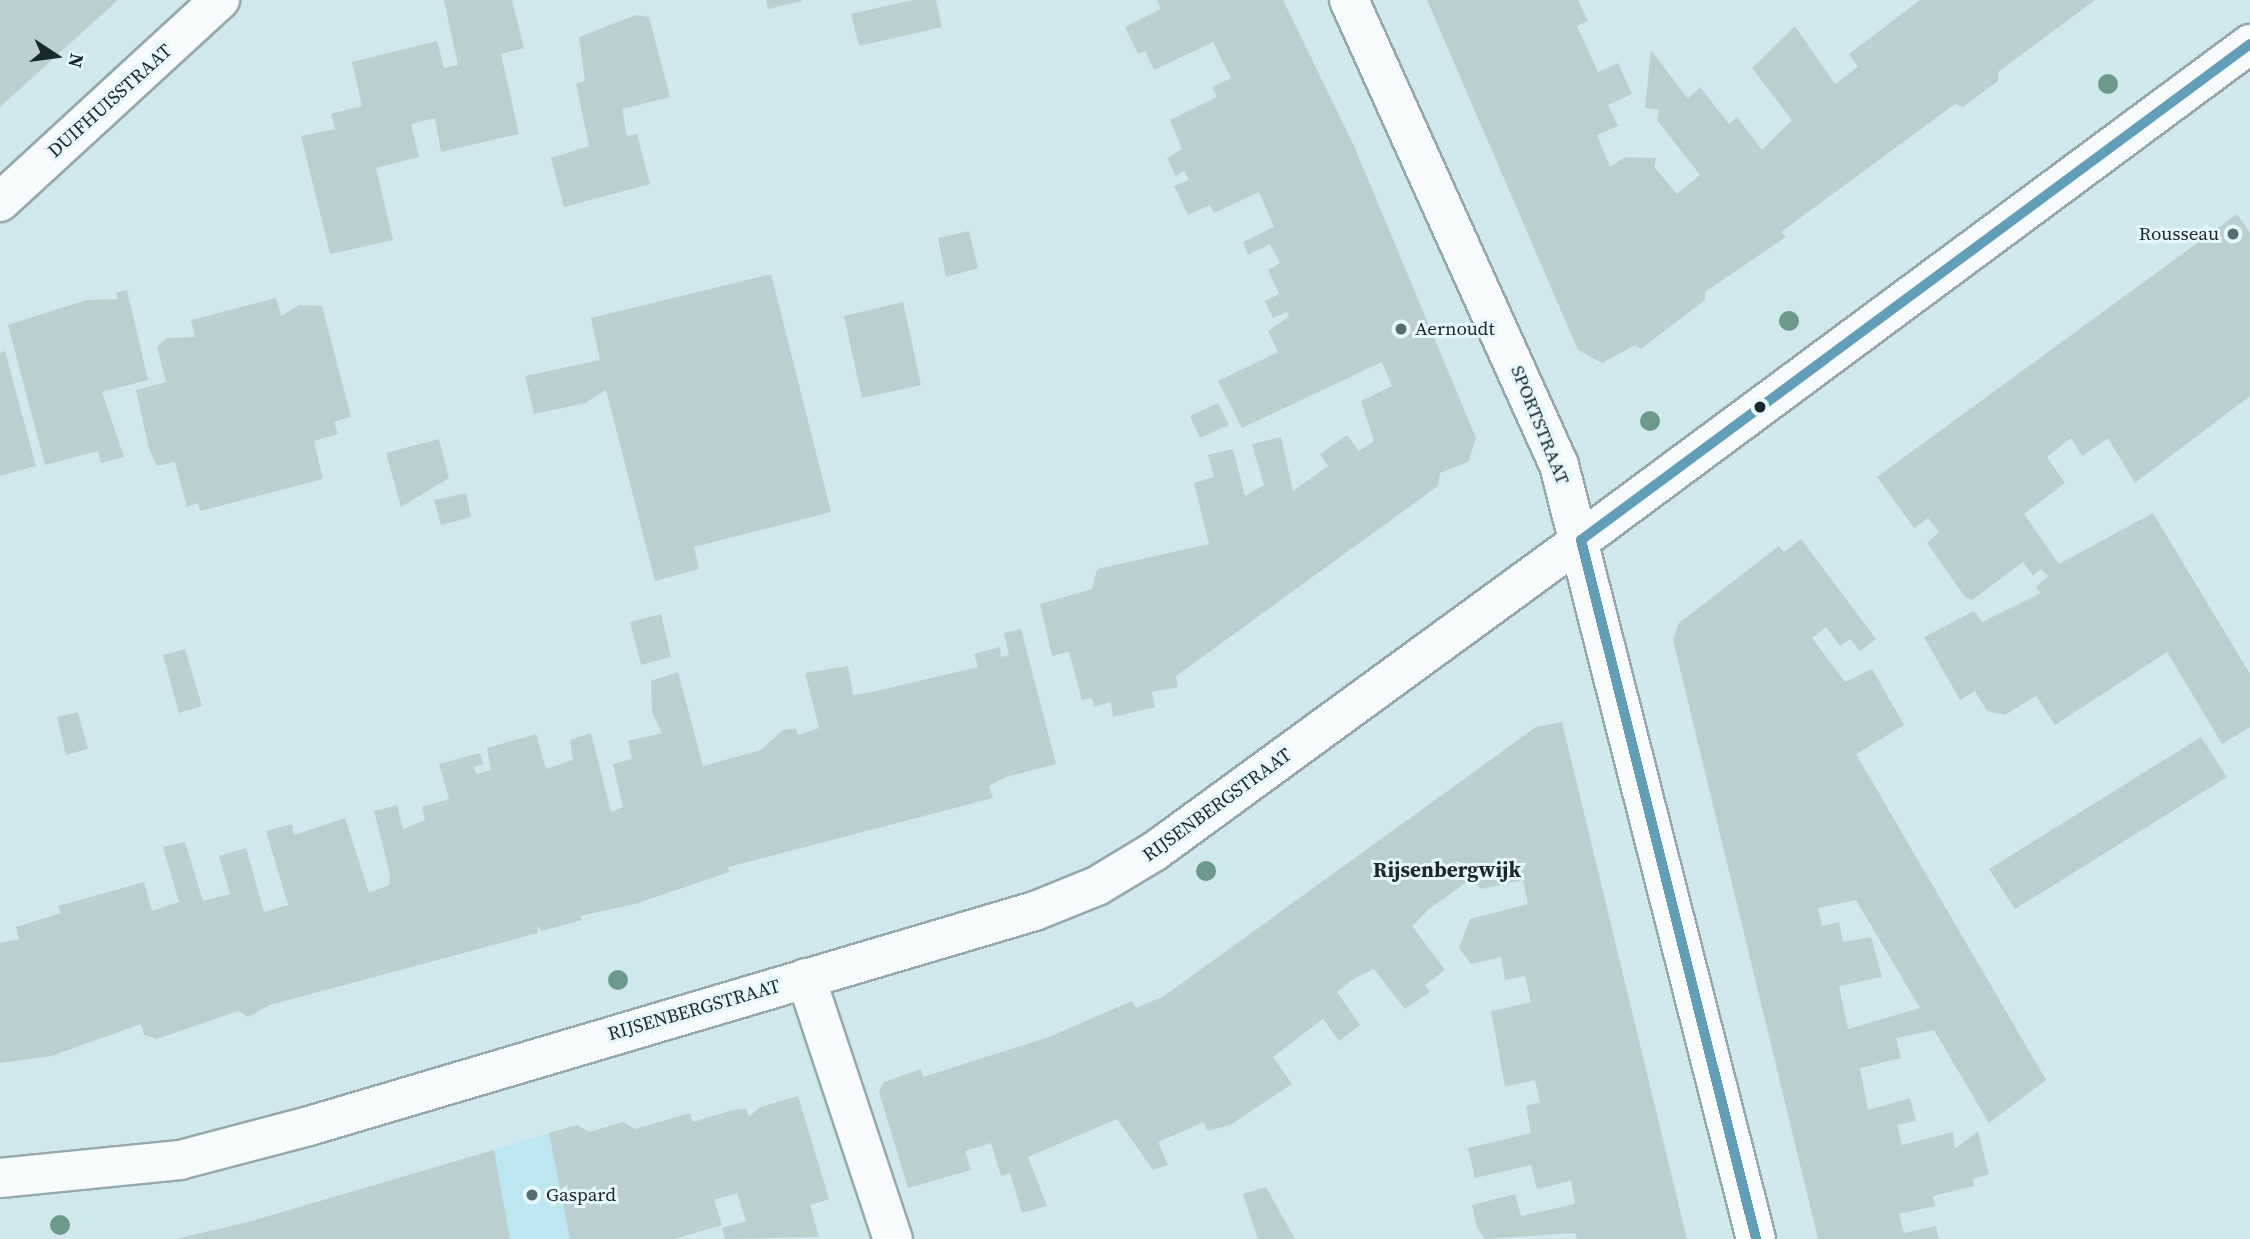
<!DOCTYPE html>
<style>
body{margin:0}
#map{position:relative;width:2250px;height:1239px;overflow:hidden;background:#cfe7ed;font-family:"Source Serif 4",serif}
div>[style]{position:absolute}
.built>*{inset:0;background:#bce6f0}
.building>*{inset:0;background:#bbcfd1}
.roads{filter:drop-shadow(2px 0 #95a8ad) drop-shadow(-2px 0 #95a8ad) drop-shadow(0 2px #95a8ad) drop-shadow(0 -2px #95a8ad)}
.minor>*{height:38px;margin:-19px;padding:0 19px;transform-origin:19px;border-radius:19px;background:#f8fbfc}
.bus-1>*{height:10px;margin:-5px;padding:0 5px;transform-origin:5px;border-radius:5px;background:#639eb9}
.trees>*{width:20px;height:20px;margin:-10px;border-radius:50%;background:#6d998c}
.dots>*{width:19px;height:19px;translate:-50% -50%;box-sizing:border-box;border:4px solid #e5f7fb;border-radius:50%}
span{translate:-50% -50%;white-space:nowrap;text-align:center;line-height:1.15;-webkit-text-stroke:6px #e5f7fb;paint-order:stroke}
.street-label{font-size:19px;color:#17292d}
.poi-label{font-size:19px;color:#17292d}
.right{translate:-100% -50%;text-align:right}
.left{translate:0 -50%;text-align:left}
.neighbourhood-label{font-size:21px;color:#17292d;font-weight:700}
.north{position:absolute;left:21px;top:21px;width:70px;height:70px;-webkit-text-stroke:5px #e5f7fb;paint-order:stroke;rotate:103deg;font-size:19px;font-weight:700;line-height:28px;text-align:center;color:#17292d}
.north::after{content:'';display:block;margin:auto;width:24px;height:32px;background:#17292d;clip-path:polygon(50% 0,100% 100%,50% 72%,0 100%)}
</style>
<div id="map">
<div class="built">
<i style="clip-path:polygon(549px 1133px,570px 1239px,510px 1239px,494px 1150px)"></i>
</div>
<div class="building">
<i style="clip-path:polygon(0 0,118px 0,0 107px)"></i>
<i style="clip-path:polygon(444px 0,512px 0,524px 48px,501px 54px,519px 134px,441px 152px,435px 118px,411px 124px,419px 157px,376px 168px,393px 240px,330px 254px,301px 136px,335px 129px,331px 114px,362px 106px,352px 62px,437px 41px,444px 68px,458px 65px)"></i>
<i style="clip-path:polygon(766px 0,802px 0,802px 1px,768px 9px)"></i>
<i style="clip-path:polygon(913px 0,936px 0,942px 27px,859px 46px,851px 14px)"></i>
<i style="clip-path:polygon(1157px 0,1283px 0,1354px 146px,1476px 438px,1468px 462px,1440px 473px,1438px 486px,1176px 676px,1178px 687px,1152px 692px,1155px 707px,1113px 717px,1111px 702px,1094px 707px,1092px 698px,1082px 700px,1069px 652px,1052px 656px,1040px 604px,1092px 589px,1097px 569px,1209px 544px,1194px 483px,1214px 477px,1208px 455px,1233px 449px,1245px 496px,1264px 485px,1252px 444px,1281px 437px,1293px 491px,1328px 466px,1320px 454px,1347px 435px,1359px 451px,1374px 441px,1361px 401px,1392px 386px,1382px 362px,1242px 428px,1218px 381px,1278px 352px,1268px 331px,1289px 317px,1287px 312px,1273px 318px,1265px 301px,1279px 294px,1268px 270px,1280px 263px,1270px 244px,1248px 255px,1243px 242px,1274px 227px,1259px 192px,1214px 213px,1210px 205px,1188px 215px,1174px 186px,1189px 180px,1184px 171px,1176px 176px,1167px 158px,1182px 149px,1170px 120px,1217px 97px,1212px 87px,1231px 78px,1213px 42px,1154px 70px,1145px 51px,1138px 54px,1125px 27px,1161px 9px)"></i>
<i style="clip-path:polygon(1427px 0,1578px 0,1588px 21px,1577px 26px,1598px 72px,1618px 63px,1632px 94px,1608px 105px,1618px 126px,1597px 135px,1610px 167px,1625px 157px,1656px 158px,1654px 167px,1677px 194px,1700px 175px,1657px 120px,1659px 110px,1645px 108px,1651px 50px,1688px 99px,1700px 87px,1729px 124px,1737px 117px,1762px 150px,1792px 120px,1752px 68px,1795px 26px,1835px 84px,1858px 67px,1849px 54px,1920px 0,2095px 0,1998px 72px,1998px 81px,1963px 107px,1955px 104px,1781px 232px,1786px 237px,1705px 292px,1705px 300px,1641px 349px,1635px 345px,1602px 363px,1578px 350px)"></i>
<i style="clip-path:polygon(636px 15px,649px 17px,670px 97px,622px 109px,627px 136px,637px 134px,650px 184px,564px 207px,551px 158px,589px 146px,576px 83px,585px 81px,579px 37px)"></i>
<i style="clip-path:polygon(2237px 214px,2250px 233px,2250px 396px,2135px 483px,2108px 438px,2082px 456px,2071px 438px,2047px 457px,2065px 483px,2024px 514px,2059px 564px,2153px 513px,2250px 674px,2250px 727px,2222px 744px,2167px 652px,2055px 725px,2036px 696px,2005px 715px,1987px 711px,1975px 691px,1960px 700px,1924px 637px,1974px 611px,1982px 622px,2041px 593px,2036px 587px,2048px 576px,2041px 569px,2033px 576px,2023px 562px,1972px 600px,1965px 597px,1927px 543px,1939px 532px,1928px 518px,1914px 528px,1877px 477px)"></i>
<i style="clip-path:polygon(969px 231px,978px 268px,946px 277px,938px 238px)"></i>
<i style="clip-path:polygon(771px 274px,831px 512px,694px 547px,699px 569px,655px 581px,606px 390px,585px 403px,534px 414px,525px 376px,600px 360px,591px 318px)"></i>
<i style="clip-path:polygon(127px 290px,148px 380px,102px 392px,124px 457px,101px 463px,98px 451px,45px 465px,8px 325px,86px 300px,118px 299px,116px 293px)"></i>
<i style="clip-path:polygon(276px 298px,281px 316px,299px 305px,322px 306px,351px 417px,334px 422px,338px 434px,314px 441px,323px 479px,200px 511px,198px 503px,187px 507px,175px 462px,157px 466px,149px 449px,136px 390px,166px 382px,157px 347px,167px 338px,195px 337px,191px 320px)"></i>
<i style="clip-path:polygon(903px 302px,921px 385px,862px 398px,844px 316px)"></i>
<i style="clip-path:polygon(5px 351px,36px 466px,0 476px,0 353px)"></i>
<i style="clip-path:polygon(1218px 403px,1229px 425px,1200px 438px,1190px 416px)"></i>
<i style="clip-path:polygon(439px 439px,449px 478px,401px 507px,386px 453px)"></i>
<i style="clip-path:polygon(466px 493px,471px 517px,441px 525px,434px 500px)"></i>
<i style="clip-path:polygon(evenodd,1801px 539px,1876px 639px,1860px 651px,1850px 639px,1840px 646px,1826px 627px,1812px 638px,1845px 682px,1872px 669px,1904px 725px,1856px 754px,2046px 1080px,1989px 1123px,1934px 1030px,1896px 1038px,1901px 1058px,1860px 1068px,1868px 1110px,1910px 1098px,1916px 1121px,1897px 1125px,1902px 1145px,1953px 1132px,1955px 1149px,1978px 1131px,1989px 1174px,1973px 1179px,1974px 1186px,1933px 1196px,1935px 1206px,1899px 1214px,1904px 1233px,1936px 1226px,1939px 1239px,1818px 1239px,1673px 640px,1679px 623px,1779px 546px,1784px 552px,1801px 539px,1856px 900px,1920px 1008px,1848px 1029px,1839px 986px,1882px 977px,1871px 937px,1843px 942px,1839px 922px,1822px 926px,1818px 908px,1856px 900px)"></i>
<i style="clip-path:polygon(661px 614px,671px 657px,641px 665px,630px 622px)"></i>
<i style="clip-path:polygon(1021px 629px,1056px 764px,1006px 777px,989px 786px,993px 798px,728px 867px,729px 872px,635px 904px,580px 916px,582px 920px,542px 931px,537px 925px,538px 933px,270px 1005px,248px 1017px,238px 1011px,157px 1039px,144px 1035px,141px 1024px,51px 1056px,0 1063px,0 943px,19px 939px,16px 927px,61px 913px,58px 906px,144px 882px,152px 911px,179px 902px,163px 847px,185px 842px,203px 901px,230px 894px,219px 856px,246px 848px,264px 912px,288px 905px,266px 831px,292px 824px,294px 835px,345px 818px,369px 893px,389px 885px,390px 874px,374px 811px,397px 805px,403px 829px,425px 820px,422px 807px,449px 799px,439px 764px,480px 753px,483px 764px,474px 767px,476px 774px,491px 770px,487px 748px,536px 734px,546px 769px,573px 760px,570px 740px,591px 733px,611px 812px,623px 807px,613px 764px,632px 759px,628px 741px,662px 733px,652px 712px,651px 681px,678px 672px,703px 766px,761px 750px,783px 730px,796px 728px,798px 735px,819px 728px,805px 673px,848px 666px,853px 695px,872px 692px,978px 667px,974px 654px,1000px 647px,1001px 657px,1009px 655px,1004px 633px)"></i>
<i style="clip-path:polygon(185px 649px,202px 706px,179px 713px,163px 655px)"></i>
<i style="clip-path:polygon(78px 712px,88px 749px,66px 755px,57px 717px)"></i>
<i style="clip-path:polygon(1562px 722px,1687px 1239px,1577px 1239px,1575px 1233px,1485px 1239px,1477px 1228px,1472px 1205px,1515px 1194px,1521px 1216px,1575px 1204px,1571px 1181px,1537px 1189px,1531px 1165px,1475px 1178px,1468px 1148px,1531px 1133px,1526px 1106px,1540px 1102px,1535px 1080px,1505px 1087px,1491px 1011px,1531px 1002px,1525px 976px,1505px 980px,1501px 957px,1471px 964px,1459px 948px,1470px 919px,1528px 904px,1523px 880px,1482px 889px,1470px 880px,1430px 908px,1412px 926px,1445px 970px,1425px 985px,1430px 992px,1405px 1009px,1374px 969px,1355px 978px,1337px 992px,1360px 1025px,1339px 1041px,1323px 1019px,1273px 1057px,1292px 1084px,1230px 1125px,1207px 1131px,1204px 1122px,1158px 1142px,1168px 1165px,1153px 1170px,1117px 1119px,1028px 1157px,1047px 1206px,1022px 1213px,1010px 1173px,1001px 1176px,991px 1143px,965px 1151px,971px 1170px,908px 1188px,879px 1092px,884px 1082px,921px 1069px,923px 1077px,1049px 1037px,1132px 1001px,1136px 1008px,1164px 996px,1536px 727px)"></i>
<i style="clip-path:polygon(2201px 737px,2227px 777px,2015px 909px,1989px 869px)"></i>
<i style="clip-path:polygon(798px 1096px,829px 1199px,810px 1205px,819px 1237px,725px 1239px,722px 1228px,746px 1221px,737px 1193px,714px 1200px,722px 1225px,675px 1239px,570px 1239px,549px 1133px,577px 1125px,589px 1132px,623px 1122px,635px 1129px,690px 1113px,693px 1122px,733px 1110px,746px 1109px,749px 1117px,760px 1107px)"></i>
<i style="clip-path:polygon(494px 1150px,510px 1239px,176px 1239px,248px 1222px)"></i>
<i style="clip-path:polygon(1266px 1187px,1295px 1239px,1258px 1239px,1243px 1194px)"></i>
</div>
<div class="roads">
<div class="minor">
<i style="left:1349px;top:0;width:510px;rotate:65.7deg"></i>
<i style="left:1559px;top:465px;width:799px;rotate:75.72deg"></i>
<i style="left:0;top:202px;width:299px;rotate:-42.6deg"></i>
<i style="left:806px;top:978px;width:275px;rotate:71.6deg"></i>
<i style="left:0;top:1178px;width:181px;rotate:-5.7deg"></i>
<i style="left:180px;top:1160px;width:133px;rotate:-14.8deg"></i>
<i style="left:309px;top:1126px;width:757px;rotate:-16.5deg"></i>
<i style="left:1035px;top:911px;width:67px;rotate:-22deg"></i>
<i style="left:1097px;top:886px;width:68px;rotate:-31.1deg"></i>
<i style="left:1155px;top:851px;width:527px;rotate:-36.13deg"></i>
<i style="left:1581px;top:540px;width:833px;rotate:-36.55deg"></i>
</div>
</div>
<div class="bus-1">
<i style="left:1581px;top:540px;width:833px;rotate:-36.55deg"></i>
<i style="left:1581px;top:540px;width:721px;rotate:75.94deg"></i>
</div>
<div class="trees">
<i style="left:2108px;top:84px"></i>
<i style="left:1789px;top:321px"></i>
<i style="left:1650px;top:421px"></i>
<i style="left:1206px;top:871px"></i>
<i style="left:618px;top:980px"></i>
<i style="left:60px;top:1225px"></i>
</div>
<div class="dots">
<i style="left:2233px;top:234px;background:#576c70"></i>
<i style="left:1401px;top:329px;background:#576c70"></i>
<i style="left:1760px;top:407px;background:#17292d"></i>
<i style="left:532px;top:1195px;background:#576c70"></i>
</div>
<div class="street-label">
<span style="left:110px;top:101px;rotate:-42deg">DUIFHUISSTRAAT</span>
<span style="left:1540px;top:425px;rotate:68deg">SPORTSTRAAT</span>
<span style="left:1217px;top:805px;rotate:-36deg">RIJSENBERGSTRAAT</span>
<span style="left:694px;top:1010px;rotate:-16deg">RIJSENBERGSTRAAT</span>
</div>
<div class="poi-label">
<span class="right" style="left:2219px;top:234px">Rousseau</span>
<span class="left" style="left:1415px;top:329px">Aernoudt</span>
<span class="left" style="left:546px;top:1195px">Gaspard</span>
</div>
<div class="neighbourhood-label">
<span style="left:1447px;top:870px">Rijsenbergwijk</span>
</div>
<div class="north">N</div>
</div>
